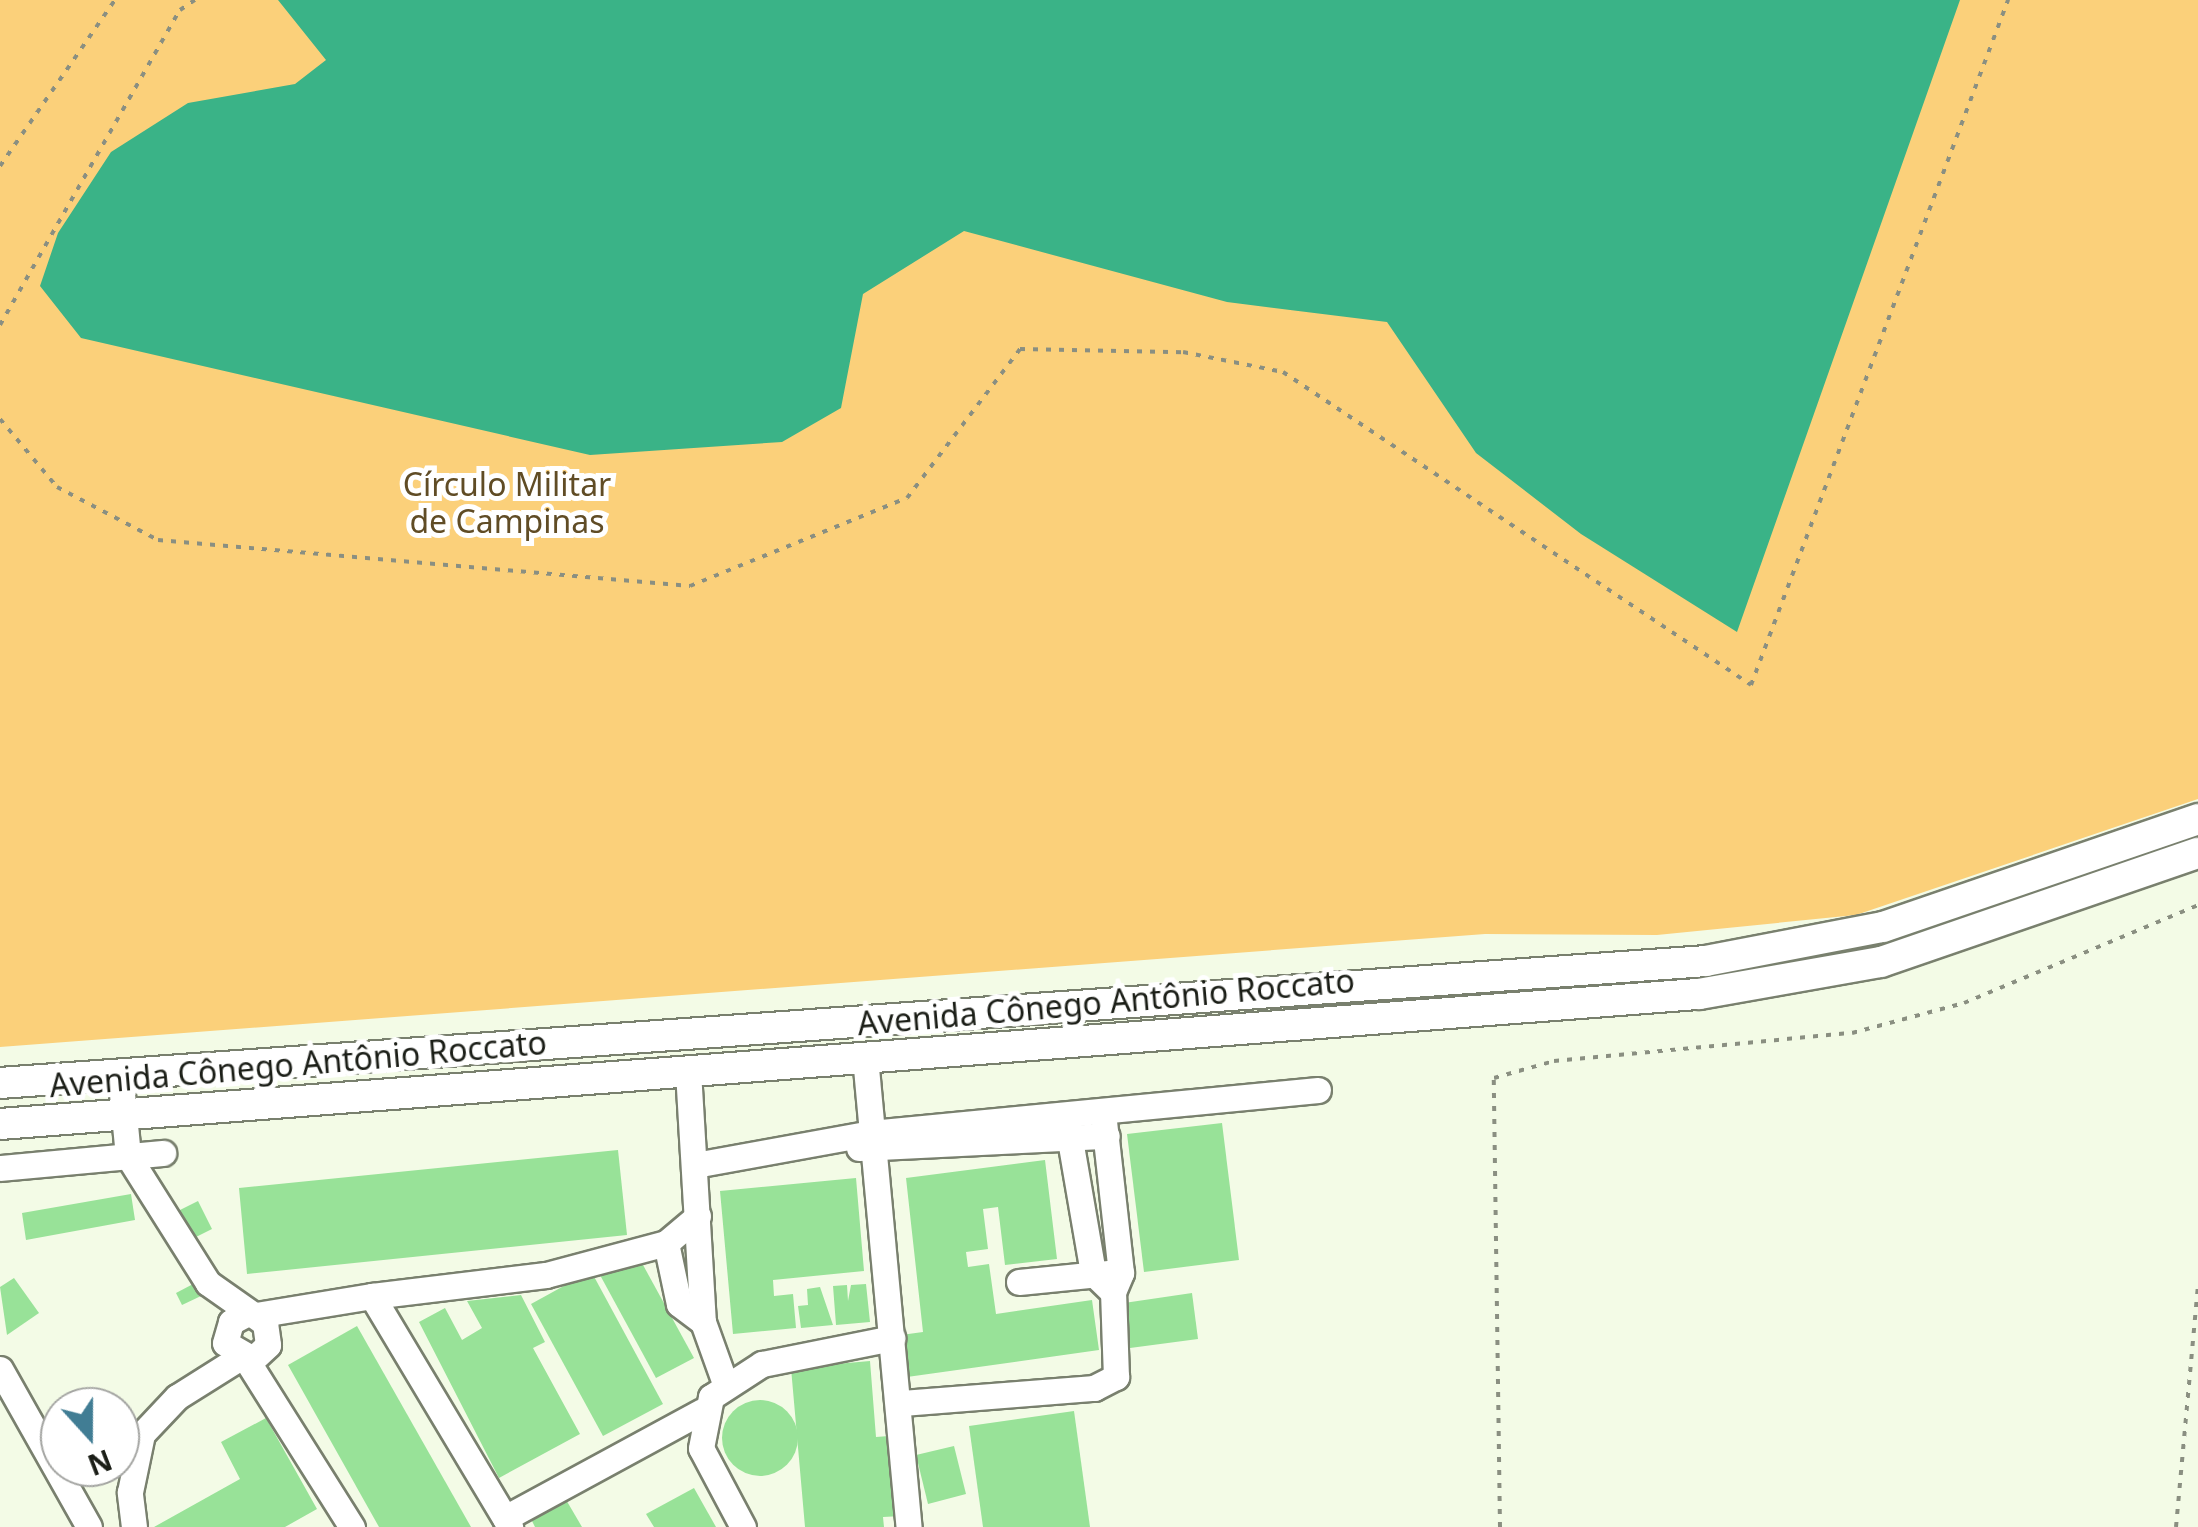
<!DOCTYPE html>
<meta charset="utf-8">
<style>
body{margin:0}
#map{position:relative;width:2198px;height:1527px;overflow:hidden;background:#f3fbe6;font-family:"Noto Sans",sans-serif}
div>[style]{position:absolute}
.green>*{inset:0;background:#fbd07a}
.water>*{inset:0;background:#3ab387}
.building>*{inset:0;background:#98e298}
.round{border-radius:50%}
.path>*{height:4px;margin-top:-2px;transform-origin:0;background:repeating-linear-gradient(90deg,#8a8f81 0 5px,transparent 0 13px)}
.roads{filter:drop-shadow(2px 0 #79806e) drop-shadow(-2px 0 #79806e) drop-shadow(0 2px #79806e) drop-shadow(0 -2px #79806e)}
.minor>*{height:25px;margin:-12.5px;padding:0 12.5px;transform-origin:12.5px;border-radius:12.5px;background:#fff}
.major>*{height:30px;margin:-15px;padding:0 15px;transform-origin:15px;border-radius:15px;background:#fff}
span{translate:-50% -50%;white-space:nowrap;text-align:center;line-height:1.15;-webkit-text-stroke:10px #fff;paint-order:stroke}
.park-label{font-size:32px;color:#604c25}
.street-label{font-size:32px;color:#1b1e17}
.north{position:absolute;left:40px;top:1387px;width:100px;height:100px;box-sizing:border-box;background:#fff;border:2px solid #a4a5a2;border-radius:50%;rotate:159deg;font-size:28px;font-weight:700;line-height:40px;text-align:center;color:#1b1e17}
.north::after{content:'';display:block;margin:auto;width:35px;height:45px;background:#417d94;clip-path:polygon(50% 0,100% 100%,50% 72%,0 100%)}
</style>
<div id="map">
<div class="green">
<i style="clip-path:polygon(0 0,2198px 0,2198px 799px,1856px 915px,1657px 935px,1485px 934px,0 1047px)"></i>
</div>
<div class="water">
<i style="clip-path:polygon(278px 0,1960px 0,1737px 632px,1581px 534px,1476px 453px,1387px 322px,1227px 302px,964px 231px,863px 294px,841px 408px,782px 442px,590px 455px,81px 338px,40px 286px,58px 233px,111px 152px,188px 103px,295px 84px,326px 60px)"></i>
</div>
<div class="building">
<i style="clip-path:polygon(1222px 1123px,1239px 1260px,1144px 1272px,1127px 1134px)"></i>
<i style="clip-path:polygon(618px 1150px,627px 1235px,247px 1274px,239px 1188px)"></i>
<i style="clip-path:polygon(1045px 1160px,1057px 1259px,1005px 1265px,998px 1207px,983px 1209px,988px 1249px,966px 1252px,968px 1267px,989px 1264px,996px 1314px,1092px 1300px,1099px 1350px,907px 1377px,901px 1335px,923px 1332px,906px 1178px)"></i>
<i style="clip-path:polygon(856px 1178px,864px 1271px,773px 1280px,774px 1296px,793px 1294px,796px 1328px,733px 1334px,720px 1191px)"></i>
<i style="clip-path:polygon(131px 1194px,135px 1220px,26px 1240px,22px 1213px)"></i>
<i style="clip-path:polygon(198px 1201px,212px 1229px,190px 1240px,176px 1212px)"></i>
<i style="clip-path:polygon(637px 1254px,694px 1358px,656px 1378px,600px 1275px)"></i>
<i style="clip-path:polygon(591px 1271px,663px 1404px,603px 1436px,531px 1304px)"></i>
<i style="clip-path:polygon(14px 1278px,39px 1313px,7px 1335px,0 1287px)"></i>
<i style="clip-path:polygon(195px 1283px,201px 1296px,182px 1305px,176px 1293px)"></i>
<i style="clip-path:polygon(866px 1284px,870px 1322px,836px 1325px,833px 1286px,847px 1285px,848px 1301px,851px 1285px)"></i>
<i style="clip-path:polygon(820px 1287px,833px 1325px,801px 1328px,798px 1306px,808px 1305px,807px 1289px)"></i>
<i style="clip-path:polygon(1192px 1293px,1198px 1339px,1130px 1348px,1124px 1303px)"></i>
<i style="clip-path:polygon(521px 1295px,545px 1342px,533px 1348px,580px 1434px,499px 1478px,419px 1322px,445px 1308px,462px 1340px,482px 1328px,467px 1301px)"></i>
<i style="clip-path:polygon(357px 1326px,471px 1527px,379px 1527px,288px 1365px)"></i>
<i style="clip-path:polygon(870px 1361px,876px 1437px,889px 1436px,902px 1516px,883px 1517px,884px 1527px,805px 1527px,791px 1368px)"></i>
<i class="round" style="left:722px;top:1400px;width:76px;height:76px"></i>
<i style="clip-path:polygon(1074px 1411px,1090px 1527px,983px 1527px,969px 1426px)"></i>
<i style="clip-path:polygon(266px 1418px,317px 1509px,285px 1527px,154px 1527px,240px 1479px,221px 1442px)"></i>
<i style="clip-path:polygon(954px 1446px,966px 1494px,928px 1504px,916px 1455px)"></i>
<i style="clip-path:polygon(694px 1488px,716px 1527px,654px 1527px,646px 1514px)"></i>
<i style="clip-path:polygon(565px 1498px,582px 1527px,535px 1527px,530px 1517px)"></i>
</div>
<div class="path">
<i style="left:0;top:166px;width:202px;rotate:-55.3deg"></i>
<i style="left:0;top:325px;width:363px;rotate:-60.3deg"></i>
<i style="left:180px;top:10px;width:18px;rotate:-34deg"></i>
<i style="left:0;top:419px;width:89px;rotate:50deg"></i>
<i style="left:57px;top:487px;width:114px;rotate:27.7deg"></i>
<i style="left:158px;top:540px;width:534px;rotate:4.94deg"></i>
<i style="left:690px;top:586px;width:234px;rotate:-22.1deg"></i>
<i style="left:907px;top:498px;width:187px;rotate:-52.8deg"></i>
<i style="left:1020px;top:349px;width:163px;rotate:1.1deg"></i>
<i style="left:1183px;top:352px;width:102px;rotate:11.3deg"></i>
<i style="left:1283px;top:372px;width:563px;rotate:33.77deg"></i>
<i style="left:1751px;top:685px;width:732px;rotate:-69.43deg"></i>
<i style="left:1500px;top:1527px;width:449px;rotate:-90.8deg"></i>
<i style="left:1494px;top:1078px;width:62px;rotate:-15.8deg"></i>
<i style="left:1554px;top:1061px;width:299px;rotate:-5.4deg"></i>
<i style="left:1852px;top:1033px;width:116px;rotate:-15deg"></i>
<i style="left:1964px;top:1003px;width:254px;rotate:-22.7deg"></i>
<i style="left:2176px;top:1527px;width:242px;rotate:-84.8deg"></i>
</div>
<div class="roads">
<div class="minor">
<i style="left:865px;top:1057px;width:472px;rotate:84.7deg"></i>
<i style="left:688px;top:1071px;width:251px;rotate:86.6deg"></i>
<i style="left:703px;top:1322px;width:65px;rotate:70.2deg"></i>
<i style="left:120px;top:1073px;width:83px;rotate:84.5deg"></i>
<i style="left:128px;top:1156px;width:150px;rotate:57.8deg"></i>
<i style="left:208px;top:1283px;width:70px;rotate:35.1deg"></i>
<i style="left:265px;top:1323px;width:22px;rotate:82deg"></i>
<i style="left:268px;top:1345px;width:21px;rotate:137deg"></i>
<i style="left:253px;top:1359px;width:32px;rotate:-150deg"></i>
<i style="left:225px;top:1343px;width:22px;rotate:-74deg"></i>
<i style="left:231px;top:1322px;width:15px;rotate:-28deg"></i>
<i style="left:1068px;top:1128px;width:147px;rotate:80.2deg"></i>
<i style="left:1093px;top:1273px;width:28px;rotate:44deg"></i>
<i style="left:859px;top:1148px;width:248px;rotate:-2.8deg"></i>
<i style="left:695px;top:1165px;width:179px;rotate:-10.3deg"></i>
<i style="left:871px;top:1133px;width:449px;rotate:-5.5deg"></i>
<i style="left:0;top:1168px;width:164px;rotate:-5.3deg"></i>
<i style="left:698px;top:1216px;width:42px;rotate:139.8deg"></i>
<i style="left:666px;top:1243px;width:62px;rotate:78deg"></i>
<i style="left:679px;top:1304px;width:30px;rotate:37deg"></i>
<i style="left:1019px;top:1282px;width:90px;rotate:-5.7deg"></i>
<i style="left:372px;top:1296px;width:175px;rotate:-6.9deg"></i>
<i style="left:546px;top:1275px;width:124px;rotate:-14.9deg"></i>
<i style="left:256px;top:1315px;width:118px;rotate:-9.3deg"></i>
<i style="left:372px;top:1296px;width:269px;rotate:59.1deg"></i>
<i style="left:246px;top:1359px;width:199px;rotate:57.8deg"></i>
<i style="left:0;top:1369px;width:181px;rotate:60.6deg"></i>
<i style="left:902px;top:1403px;width:193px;rotate:-4.5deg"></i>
<i style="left:1094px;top:1388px;width:25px;rotate:-27deg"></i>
<i style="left:1116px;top:1377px;width:85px;rotate:-92deg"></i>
<i style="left:1113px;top:1292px;width:21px;rotate:-67deg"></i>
<i style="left:1121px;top:1273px;width:161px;rotate:-96.4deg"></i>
<i style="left:505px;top:1518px;width:224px;rotate:-28.5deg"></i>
<i style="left:134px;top:1527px;width:35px;rotate:-97deg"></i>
<i style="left:130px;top:1492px;width:59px;rotate:-78.3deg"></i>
<i style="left:142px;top:1434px;width:51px;rotate:-46.6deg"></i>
<i style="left:177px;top:1397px;width:73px;rotate:-32.2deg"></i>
<i style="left:743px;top:1527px;width:89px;rotate:-118deg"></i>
<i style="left:701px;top:1448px;width:52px;rotate:-78.9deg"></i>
<i style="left:711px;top:1397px;width:61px;rotate:-32.9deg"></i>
<i style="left:762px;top:1364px;width:133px;rotate:-11.3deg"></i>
</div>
<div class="major">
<i style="left:0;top:1083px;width:1710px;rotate:-4.09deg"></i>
<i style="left:1706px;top:961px;width:180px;rotate:-10.9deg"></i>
<i style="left:1883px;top:927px;width:333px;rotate:-18.9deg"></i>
<i style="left:0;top:1124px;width:1704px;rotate:-4.38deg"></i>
<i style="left:1699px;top:994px;width:185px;rotate:-10deg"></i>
<i style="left:1881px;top:962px;width:335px;rotate:-19deg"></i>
</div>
</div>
<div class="park-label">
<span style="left:507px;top:503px">Círculo Militar<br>de Campinas</span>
</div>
<div class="street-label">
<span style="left:1106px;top:1002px;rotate:-5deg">Avenida Cônego Antônio Roccato</span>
<span style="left:298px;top:1064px;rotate:-5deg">Avenida Cônego Antônio Roccato</span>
</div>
<div class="north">N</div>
</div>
